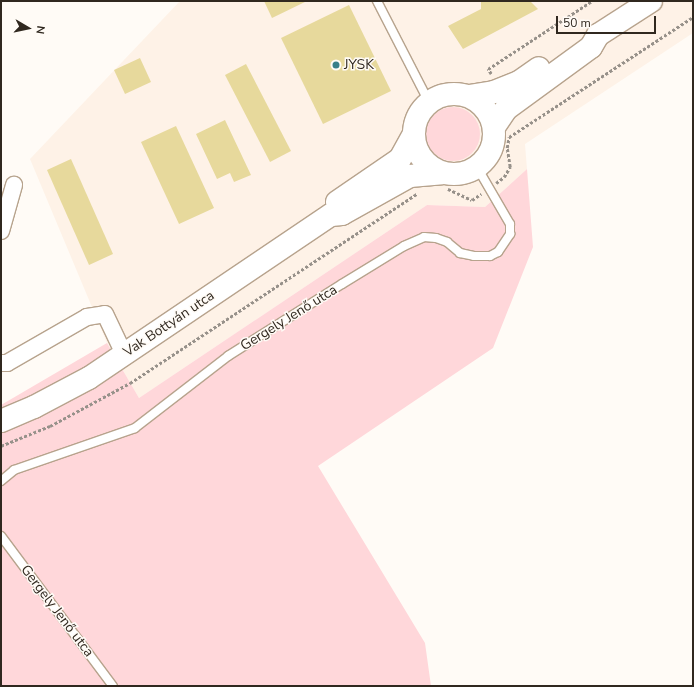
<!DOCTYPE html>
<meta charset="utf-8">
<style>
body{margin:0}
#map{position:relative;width:694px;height:687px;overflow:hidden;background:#fffbf6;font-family:"Nunito Sans",sans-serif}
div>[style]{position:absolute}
.built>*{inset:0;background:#fef2e7}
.green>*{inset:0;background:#ffd7da}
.round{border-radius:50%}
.building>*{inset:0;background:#e7d99c}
.path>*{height:2.5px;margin-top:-1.25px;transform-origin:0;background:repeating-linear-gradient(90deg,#97918a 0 3px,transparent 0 5px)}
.roads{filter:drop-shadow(1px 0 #b7a38d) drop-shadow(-1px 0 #b7a38d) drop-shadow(0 1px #b7a38d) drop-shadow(0 -1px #b7a38d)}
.lane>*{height:8px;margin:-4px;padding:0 4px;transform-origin:4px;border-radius:4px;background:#fff}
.street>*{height:16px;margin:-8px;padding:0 8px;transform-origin:8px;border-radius:8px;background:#fff}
.primary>*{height:22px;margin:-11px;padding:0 11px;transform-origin:11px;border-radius:11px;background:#fff}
.primary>.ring{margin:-11px;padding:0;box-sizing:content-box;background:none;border:22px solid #fff;border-radius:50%}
.dots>*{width:11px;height:11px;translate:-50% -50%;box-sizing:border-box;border:2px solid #fffbf6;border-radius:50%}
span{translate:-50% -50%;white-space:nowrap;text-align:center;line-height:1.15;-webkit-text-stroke:3px #fffbf6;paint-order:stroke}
.poi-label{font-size:14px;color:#30281f}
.left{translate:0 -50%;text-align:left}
.street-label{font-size:14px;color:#30281f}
.frame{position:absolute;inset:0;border:2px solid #30281f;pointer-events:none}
.north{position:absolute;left:8px;top:8px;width:40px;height:40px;-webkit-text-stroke:3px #fffbf6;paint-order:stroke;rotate:99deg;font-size:11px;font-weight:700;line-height:16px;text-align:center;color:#30281f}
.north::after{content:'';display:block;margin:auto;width:14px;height:18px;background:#30281f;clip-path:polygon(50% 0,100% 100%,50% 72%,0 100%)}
.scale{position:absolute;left:556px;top:16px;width:100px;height:18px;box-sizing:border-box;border:2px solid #30281f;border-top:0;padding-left:5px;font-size:12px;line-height:14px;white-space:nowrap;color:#30281f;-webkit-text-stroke:3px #fffbf6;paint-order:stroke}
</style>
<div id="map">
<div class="built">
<i style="clip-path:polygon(180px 1px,693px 1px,693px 33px,525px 144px,527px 169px,485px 207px,427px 205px,139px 398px,107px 343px,30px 159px)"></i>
</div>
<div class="green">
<i class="round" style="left:426px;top:107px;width:54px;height:54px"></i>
<i style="clip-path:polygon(527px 169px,533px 247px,493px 348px,318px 466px,425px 643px,431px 686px,1px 686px,1px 405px,107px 343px,139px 398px,427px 205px,485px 207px)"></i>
</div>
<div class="building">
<i style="clip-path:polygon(264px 1px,307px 1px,272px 18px)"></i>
<i style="clip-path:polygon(481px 1px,530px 1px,538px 9px,463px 49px,448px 26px,481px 9px)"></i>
<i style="clip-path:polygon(349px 5px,391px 91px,323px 124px,281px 38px)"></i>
<i style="clip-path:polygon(140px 58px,151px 82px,125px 94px,114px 70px)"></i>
<i style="clip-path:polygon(246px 64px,291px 151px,270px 162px,225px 75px)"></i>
<i style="clip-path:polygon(225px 120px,251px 175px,234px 182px,230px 173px,217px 179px,196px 134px)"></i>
<i style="clip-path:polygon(176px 126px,214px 208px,179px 224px,141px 142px)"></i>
<i style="clip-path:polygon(71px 159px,113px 254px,89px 265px,47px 170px)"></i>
</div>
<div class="path">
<i style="left:491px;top:74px;width:6px;rotate:-121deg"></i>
<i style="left:488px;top:69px;width:124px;rotate:-33.2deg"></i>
<i style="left:496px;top:183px;width:10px;rotate:-37deg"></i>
<i style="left:504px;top:177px;width:12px;rotate:-59deg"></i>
<i style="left:510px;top:167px;width:19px;rotate:-99deg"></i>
<i style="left:507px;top:148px;width:11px;rotate:-80deg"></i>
<i style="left:509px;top:137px;width:220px;rotate:-33.1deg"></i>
<i style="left:448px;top:189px;width:26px;rotate:25deg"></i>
<i style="left:472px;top:200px;width:11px;rotate:-34deg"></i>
<i style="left:1px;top:446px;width:53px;rotate:-22.2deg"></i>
<i style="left:50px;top:426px;width:91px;rotate:-28.3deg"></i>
<i style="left:130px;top:383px;width:344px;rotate:-33.4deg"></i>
</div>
<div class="roads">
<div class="lane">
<i style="left:377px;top:1px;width:114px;rotate:62.8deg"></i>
<i style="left:1px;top:481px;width:17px;rotate:-40deg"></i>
<i style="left:14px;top:470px;width:128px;rotate:-19.1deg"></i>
<i style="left:135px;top:428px;width:118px;rotate:-37.7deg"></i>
<i style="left:228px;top:356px;width:135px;rotate:-32.3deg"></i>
<i style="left:342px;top:284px;width:73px;rotate:-31.5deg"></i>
<i style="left:404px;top:246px;width:22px;rotate:-24deg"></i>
<i style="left:424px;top:237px;width:12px;rotate:5deg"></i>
<i style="left:436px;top:238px;width:12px;rotate:20deg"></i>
<i style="left:447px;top:242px;width:17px;rotate:40deg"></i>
<i style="left:460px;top:253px;width:14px;rotate:12deg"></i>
<i style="left:474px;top:256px;width:16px"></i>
<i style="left:490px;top:256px;width:9px;rotate:-27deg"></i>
<i style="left:498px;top:252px;width:22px;rotate:-56deg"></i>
<i style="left:510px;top:234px;width:10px;rotate:-90deg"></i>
<i style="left:510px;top:224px;width:66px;rotate:-120.1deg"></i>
<i style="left:1px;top:536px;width:187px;rotate:53.3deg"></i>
</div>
<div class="street">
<i style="left:1px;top:231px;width:48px;rotate:-74.2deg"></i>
<i style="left:1px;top:363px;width:6px"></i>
<i style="left:7px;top:363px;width:92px;rotate:-29.9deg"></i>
<i style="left:87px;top:317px;width:18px;rotate:-9deg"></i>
<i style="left:105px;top:314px;width:44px;rotate:64.6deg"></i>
</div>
<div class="primary">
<i class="ring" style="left:414px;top:94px;width:58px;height:58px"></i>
<i style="left:469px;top:96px;width:25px;rotate:-9deg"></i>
<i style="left:494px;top:92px;width:27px;rotate:-22deg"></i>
<i style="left:519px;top:82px;width:24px;rotate:-35deg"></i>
<i style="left:494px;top:127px;width:22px;rotate:-56deg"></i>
<i style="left:506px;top:109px;width:105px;rotate:-36.1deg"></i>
<i style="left:591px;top:47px;width:14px;rotate:-60deg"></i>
<i style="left:598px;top:35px;width:63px;rotate:-32.7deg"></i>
<i style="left:337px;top:202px;width:76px;rotate:-34.3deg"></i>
<i style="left:400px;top:159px;width:29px;rotate:-61deg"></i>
<i style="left:1px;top:421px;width:36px;rotate:-23deg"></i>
<i style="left:34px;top:407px;width:62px;rotate:-27.8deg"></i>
<i style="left:89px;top:378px;width:292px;rotate:-34deg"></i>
<i style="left:331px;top:215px;width:11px;rotate:-5deg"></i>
<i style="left:342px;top:214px;width:78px;rotate:-29.2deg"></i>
<i style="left:410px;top:176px;width:32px;rotate:-5deg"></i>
</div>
</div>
<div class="dots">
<i style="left:336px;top:65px;background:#387f89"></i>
</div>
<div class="poi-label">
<span class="left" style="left:344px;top:65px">JYSK</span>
</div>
<div class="street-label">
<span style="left:289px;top:318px;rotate:-32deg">Gergely Jenő utca</span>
<span style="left:169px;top:324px;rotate:-34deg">Vak Bottyán utca</span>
<span style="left:57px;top:611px;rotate:53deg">Gergely Jenő utca</span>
</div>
<div class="frame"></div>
<div class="north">N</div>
<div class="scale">50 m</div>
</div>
